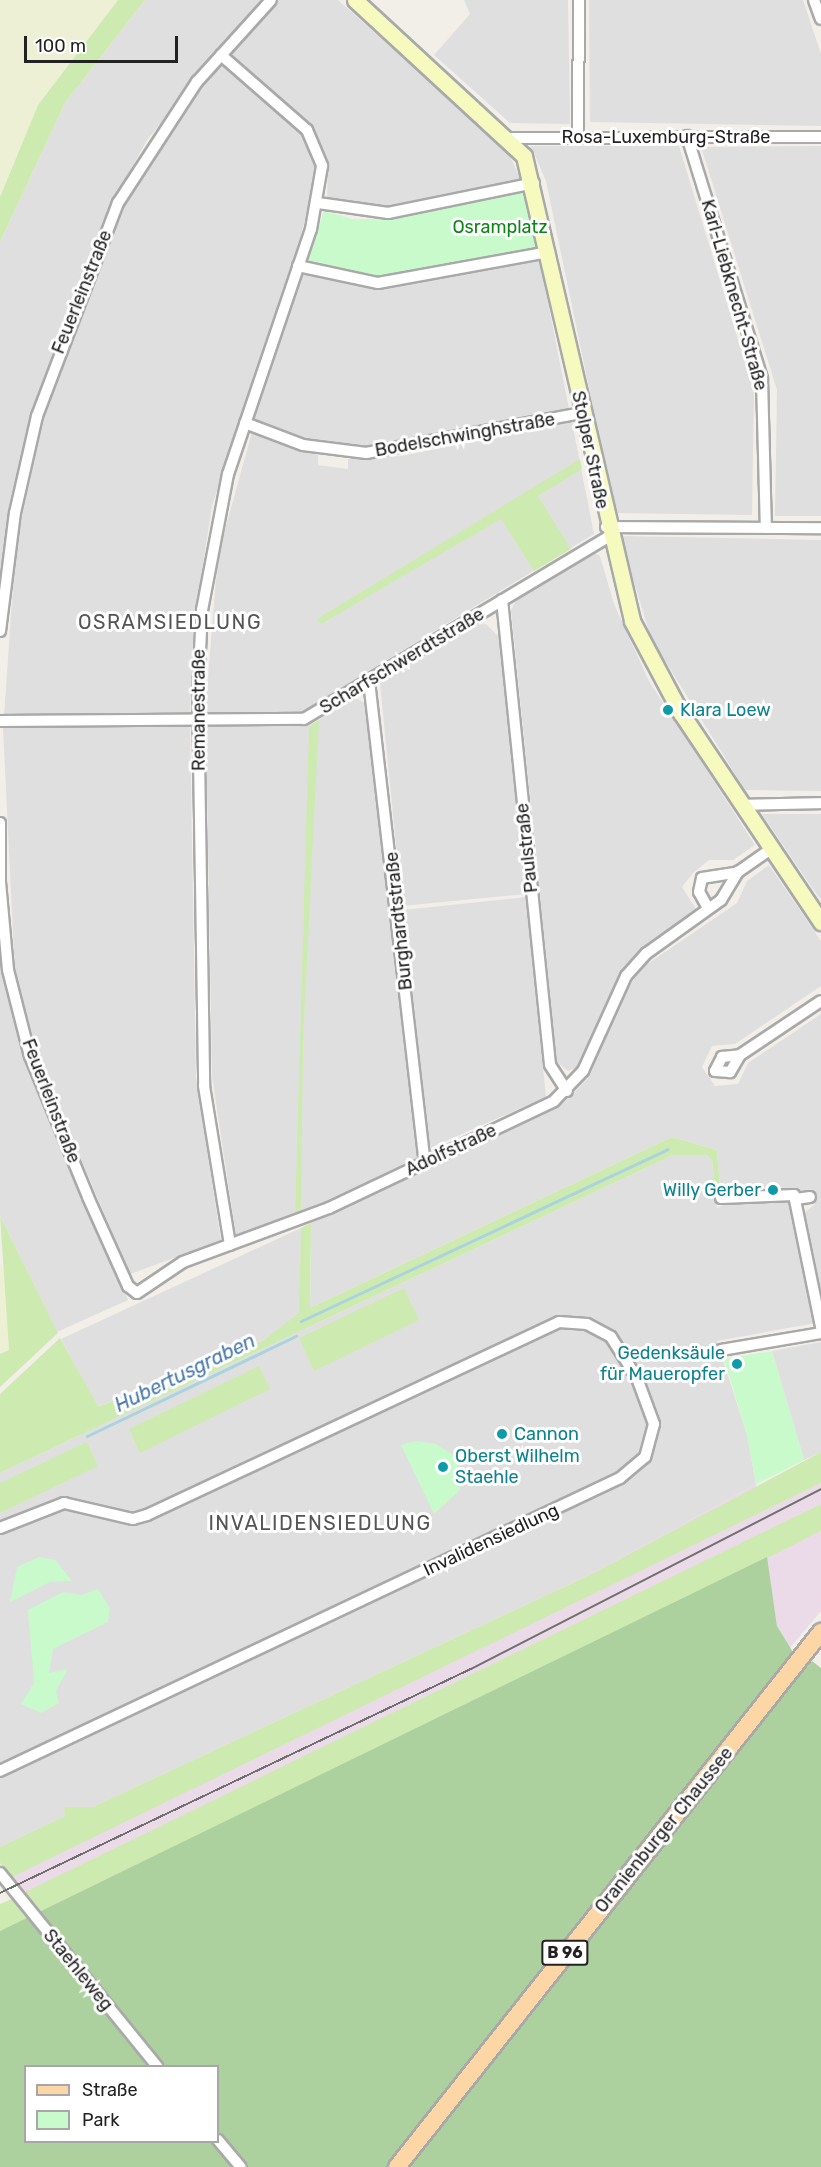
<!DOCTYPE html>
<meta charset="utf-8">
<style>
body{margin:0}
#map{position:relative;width:821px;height:2167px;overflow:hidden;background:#f2efe9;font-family:Rubik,sans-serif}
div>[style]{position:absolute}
.residential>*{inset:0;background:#e0dfdf}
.industrial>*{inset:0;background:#ebdbe8}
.farmland>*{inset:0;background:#eef0d5}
.grass>*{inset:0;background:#cdebb0}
.forest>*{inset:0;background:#add19e}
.park>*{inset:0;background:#c8facc}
.stream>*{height:3px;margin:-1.5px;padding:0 1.5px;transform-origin:1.5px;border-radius:1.5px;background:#aad3df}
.roads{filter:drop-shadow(2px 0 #a9a9a9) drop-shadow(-2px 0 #a9a9a9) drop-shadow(0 2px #a9a9a9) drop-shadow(0 -2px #a9a9a9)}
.minor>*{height:10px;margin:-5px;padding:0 5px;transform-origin:5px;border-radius:5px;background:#fff}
.secondary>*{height:15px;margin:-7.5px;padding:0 7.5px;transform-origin:7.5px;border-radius:7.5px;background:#f7fabf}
.primary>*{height:16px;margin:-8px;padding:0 8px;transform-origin:8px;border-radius:8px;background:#fcd6a4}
.tram>*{height:1.5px;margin:-0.75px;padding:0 0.75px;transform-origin:0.75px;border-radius:0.75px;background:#707070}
.dots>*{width:16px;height:16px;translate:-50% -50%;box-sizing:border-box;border:3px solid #fff;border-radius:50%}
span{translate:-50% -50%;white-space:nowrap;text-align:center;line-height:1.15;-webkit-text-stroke:6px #fff;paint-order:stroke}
.shield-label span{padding:2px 4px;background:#fff;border:2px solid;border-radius:4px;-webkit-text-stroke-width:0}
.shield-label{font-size:16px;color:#222;font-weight:700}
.street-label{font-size:18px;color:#222}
.park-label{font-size:18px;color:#0c8416}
.culture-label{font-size:18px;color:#0d838f}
.left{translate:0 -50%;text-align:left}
.right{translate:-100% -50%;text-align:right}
.neighbourhood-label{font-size:20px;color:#555;letter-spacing:1.5px}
.water-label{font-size:20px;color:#4a7aab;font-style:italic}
.legend{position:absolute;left:24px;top:2065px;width:195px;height:78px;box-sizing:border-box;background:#fff;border:2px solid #a7a7a7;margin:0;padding:8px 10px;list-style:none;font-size:18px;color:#222}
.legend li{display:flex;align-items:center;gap:12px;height:30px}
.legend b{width:30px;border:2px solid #a7a7a7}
.scale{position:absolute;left:24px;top:36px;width:154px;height:27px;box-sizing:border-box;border:3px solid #222;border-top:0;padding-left:8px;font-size:18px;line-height:21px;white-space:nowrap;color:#222;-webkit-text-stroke:4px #fff;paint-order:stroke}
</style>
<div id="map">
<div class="residential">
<i style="clip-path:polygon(145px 0,262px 0,147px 140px,105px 216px,34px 405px,0 570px,0 242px,65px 103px)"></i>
<i style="clip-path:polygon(279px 0,338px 0,508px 152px,522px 182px,389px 208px,327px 200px,328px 164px,314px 130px,230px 54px)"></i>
<i style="clip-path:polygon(464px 0,568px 0,570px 124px,510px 123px,434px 55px,470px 14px)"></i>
<i style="clip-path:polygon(589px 0,803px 0,821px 54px,821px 126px,590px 122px)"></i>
<i style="clip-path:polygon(222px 63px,303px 136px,313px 154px,316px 178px,293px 265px,212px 506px,194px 621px,190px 713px,4px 716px,16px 544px,47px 404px,126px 203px,157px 146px)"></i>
<i style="clip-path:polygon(531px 146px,679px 146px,754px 392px,752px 515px,615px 513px,546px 181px)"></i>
<i style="clip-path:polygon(821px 146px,821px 516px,775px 516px,777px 390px,701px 147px)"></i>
<i style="clip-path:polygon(539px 257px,569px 409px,374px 447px,315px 441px,254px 420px,303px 273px,357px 286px,395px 286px)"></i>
<i style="clip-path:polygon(572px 422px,594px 534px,298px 714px,205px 714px,218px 555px,252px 432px,318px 455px,318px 465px,348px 469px,348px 459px,401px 456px)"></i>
<i style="clip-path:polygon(620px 536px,821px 540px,821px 791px,745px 790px,651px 638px)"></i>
<i style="clip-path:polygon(591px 552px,600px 556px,614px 604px,649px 681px,755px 845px,733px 860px,709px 860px,693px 873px,682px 887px,696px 909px,623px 967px,577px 1067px,568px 1071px,557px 1062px,511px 610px,517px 598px)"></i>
<i style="clip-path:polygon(486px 624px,500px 638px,526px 894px,402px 906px,380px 683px,473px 625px)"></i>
<i style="clip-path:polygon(355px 698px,371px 706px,417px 1158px,301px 1213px,236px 1236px,212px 1076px,206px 726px,309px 726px)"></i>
<i style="clip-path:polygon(190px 726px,196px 1077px,221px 1241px,130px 1274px,41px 1066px,15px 975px,3px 728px)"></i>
<i style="clip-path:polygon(762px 814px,821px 814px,821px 900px,808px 882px)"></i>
<i style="clip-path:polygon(769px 865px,821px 941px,821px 986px,735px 1044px,712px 1046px,702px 1067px,715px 1086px,738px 1084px,748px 1063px,821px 1014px,821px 1303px,803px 1214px,815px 1204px,815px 1191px,730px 1194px,720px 1189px,717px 1150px,672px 1137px,310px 1308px,311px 1223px,565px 1102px,588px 1078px,612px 1016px,640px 969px,737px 903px,747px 881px)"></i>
<i style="clip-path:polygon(526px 897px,546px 1097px,430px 1148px,403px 910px)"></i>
<i style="clip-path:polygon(0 955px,29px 1070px,128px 1300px,57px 1332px,0 1216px)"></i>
<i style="clip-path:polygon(673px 1155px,706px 1155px,712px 1160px,717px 1208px,730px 1201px,786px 1198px,791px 1203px,816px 1323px,717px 1341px,747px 1435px,756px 1484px,594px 1573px,93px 1807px,65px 1807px,65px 1816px,0 1847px,0 1473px)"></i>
<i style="clip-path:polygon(301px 1228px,300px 1313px,262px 1341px,225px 1353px,188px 1376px,97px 1406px,61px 1339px)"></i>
<i style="clip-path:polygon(821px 1342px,821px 1452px,804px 1460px,772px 1351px)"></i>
</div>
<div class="industrial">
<i style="clip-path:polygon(821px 1483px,821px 1504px,763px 1533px,767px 1557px,821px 1531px,821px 1611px,790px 1648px,777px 1626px,767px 1562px,41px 1911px,0 1863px,0 1847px,65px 1816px,64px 1807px,93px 1807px,574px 1583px,756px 1484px,760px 1512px)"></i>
</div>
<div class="farmland">
<i style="clip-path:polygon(0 0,118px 0,38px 105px,0 197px)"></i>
<i style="clip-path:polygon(0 1263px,6px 1277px,9px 1350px,0 1354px)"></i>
</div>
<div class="grass">
<i style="clip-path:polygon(118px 0,145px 0,65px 103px,0 242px,0 197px,38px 105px)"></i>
<i style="clip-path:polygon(580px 459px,582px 469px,538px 496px,571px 549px,534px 571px,501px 519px,321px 624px,317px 619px)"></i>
<i style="clip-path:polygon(319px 720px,303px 1042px,301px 1213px,295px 1215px,309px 726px)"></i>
<i style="clip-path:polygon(672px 1137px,717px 1150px,720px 1189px,715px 1189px,712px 1160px,706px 1155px,673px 1155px,0 1473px,0 1394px,60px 1338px,98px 1406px,188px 1376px,225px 1353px,262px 1341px,299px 1313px,301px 1228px,311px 1223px,310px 1308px)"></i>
<i style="clip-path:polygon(0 1216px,58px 1333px,0 1387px,0 1354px,9px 1350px)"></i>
<i style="clip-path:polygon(404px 1288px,419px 1320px,314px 1371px,299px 1338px)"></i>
<i style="clip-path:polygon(259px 1366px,270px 1389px,140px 1453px,129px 1429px)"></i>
<i style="clip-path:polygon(87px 1442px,98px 1466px,0 1513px,0 1483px)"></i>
<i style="clip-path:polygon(821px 1452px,821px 1483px,12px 1877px,0 1863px,0 1847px,65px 1816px,64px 1807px,93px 1807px,594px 1573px)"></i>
<i style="clip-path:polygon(821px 1504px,821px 1531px,608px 1638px,41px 1911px,25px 1892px)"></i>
<i style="clip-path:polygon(12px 1899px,28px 1918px,0 1931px,0 1904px)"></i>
</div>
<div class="forest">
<i style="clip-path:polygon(evenodd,767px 1557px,777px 1626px,804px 1670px,812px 1661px,821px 1668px,821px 2167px,0 2167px,0 1931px,767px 1557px,26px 2066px,218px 2066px,218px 2142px,26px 2142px,26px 2066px)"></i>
</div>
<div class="park">
<i style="clip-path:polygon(525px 189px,538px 250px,379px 279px,306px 263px,324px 211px,352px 219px,392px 219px)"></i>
<i style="clip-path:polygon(772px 1351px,804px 1460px,756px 1484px,747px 1435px,724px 1359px)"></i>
<i style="clip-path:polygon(416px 1441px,436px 1444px,455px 1456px,461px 1470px,460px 1490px,434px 1514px,401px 1445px)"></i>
<i style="clip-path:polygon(39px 1557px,55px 1560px,72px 1581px,50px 1582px,10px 1602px,17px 1567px)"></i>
<i style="clip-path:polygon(98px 1589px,110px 1608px,108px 1622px,53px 1649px,49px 1673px,68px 1669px,56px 1691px,59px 1703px,41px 1713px,21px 1704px,34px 1683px,28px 1610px,63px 1592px,81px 1595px)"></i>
</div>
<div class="stream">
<i style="left:301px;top:1321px;width:405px;rotate:-25.1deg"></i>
<i style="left:87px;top:1436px;width:232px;rotate:-25.6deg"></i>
</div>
<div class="roads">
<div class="minor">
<i style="left:814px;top:0;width:20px;rotate:70deg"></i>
<i style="left:221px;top:55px;width:114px;rotate:41.1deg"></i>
<i style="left:307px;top:130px;width:39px;rotate:67deg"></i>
<i style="left:322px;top:166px;width:64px;rotate:99.9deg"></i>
<i style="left:311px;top:229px;width:259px;rotate:108.7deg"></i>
<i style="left:228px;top:474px;width:138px;rotate:100.8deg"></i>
<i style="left:202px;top:610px;width:82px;rotate:92.8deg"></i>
<i style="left:198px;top:692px;width:394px;rotate:89.1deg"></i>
<i style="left:204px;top:1086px;width:161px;rotate:80.7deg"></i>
<i style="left:578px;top:135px;width:135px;rotate:-89.6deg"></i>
<i style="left:687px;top:136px;width:254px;rotate:72.8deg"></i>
<i style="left:762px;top:379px;width:149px;rotate:88.5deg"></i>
<i style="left:510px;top:138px;width:311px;rotate:-0.2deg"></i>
<i style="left:318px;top:203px;width:71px;rotate:8.1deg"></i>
<i style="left:388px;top:213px;width:149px;rotate:-11.6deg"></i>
<i style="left:298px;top:266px;width:82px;rotate:12deg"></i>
<i style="left:378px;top:283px;width:174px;rotate:-10.3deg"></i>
<i style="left:245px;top:423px;width:62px;rotate:20.8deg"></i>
<i style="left:303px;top:445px;width:64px;rotate:7.2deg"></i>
<i style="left:366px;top:453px;width:220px;rotate:-10.5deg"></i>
<i style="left:606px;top:527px;width:215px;rotate:0.3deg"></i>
<i style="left:502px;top:600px;width:467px;rotate:84.1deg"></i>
<i style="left:550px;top:1065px;width:31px;rotate:57deg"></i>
<i style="left:0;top:631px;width:119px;rotate:-82.8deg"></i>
<i style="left:15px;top:513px;width:99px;rotate:-77.2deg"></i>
<i style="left:37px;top:416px;width:228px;rotate:-69.2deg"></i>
<i style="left:118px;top:203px;width:145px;rotate:-56.9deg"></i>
<i style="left:197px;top:82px;width:110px;rotate:-47.9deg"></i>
<i style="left:369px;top:681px;width:484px;rotate:83.4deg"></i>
<i style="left:0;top:721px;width:304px;rotate:-0.4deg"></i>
<i style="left:304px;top:719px;width:354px;rotate:-30.9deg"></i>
<i style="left:741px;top:805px;width:80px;rotate:-1.4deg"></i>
<i style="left:0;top:823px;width:57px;rotate:90deg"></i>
<i style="left:0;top:882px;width:88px;rotate:84.8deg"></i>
<i style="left:8px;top:970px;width:89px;rotate:75.7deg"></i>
<i style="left:30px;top:1056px;width:152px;rotate:67.6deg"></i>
<i style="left:88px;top:1197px;width:98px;rotate:65.8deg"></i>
<i style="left:128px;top:1286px;width:11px;rotate:38deg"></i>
<i style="left:137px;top:1293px;width:55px;rotate:-34deg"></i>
<i style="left:183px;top:1262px;width:156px;rotate:-20.3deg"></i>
<i style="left:329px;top:1208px;width:249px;rotate:-25.4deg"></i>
<i style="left:554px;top:1101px;width:42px;rotate:-46deg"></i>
<i style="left:583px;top:1071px;width:104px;rotate:-65.6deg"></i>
<i style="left:626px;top:976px;width:31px;rotate:-48deg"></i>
<i style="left:647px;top:953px;width:91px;rotate:-35.6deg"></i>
<i style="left:721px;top:900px;width:33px;rotate:-59deg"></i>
<i style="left:738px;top:872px;width:40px;rotate:-34.9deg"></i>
<i style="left:708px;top:908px;width:18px;rotate:-119deg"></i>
<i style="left:699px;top:892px;width:14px;rotate:-78deg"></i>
<i style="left:702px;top:878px;width:36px;rotate:-9deg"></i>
<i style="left:740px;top:1055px;width:20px;rotate:120deg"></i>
<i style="left:730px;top:1072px;width:15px;rotate:-176deg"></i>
<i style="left:715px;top:1071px;width:16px;rotate:-63deg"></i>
<i style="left:722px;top:1057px;width:18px;rotate:-6deg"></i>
<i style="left:740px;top:1055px;width:97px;rotate:-33.7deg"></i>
<i style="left:721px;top:1198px;width:73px;rotate:-2.4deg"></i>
<i style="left:794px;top:1195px;width:135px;rotate:78.4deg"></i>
<i style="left:796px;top:1199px;width:14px;rotate:-8deg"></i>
<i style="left:721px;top:1350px;width:101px;rotate:-9.6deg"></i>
<i style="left:0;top:1528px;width:69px;rotate:-21.3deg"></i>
<i style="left:64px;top:1503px;width:71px;rotate:13.1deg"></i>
<i style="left:133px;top:1519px;width:15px;rotate:-16deg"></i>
<i style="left:147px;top:1515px;width:455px;rotate:-25.1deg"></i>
<i style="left:559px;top:1322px;width:28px;rotate:4deg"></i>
<i style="left:587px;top:1324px;width:27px;rotate:28deg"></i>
<i style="left:611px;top:1337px;width:49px;rotate:57.6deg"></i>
<i style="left:637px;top:1378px;width:49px;rotate:69.7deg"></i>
<i style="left:654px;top:1424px;width:34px;rotate:105deg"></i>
<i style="left:645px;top:1457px;width:33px;rotate:140deg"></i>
<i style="left:620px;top:1478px;width:686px;rotate:154.71deg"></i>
<i style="left:0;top:1873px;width:249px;rotate:50.9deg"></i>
<i style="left:218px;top:2140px;width:35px;rotate:50deg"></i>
</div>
<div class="secondary">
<i style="left:355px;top:0;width:230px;rotate:42.7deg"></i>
<i style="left:524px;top:156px;width:477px;rotate:76.9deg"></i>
<i style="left:632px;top:621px;width:104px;rotate:62deg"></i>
<i style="left:681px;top:713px;width:252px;rotate:56.2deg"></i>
</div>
<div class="primary">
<i style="left:397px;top:2167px;width:683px;rotate:-51.6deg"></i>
</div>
</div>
<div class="tram">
<i style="left:0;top:1893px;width:522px;rotate:-25.44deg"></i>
<i style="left:471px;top:1669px;width:394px;rotate:-27.2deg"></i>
</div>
<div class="dots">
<i style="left:668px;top:710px;background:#0f9aa8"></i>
<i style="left:773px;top:1190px;background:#0f9aa8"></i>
<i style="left:737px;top:1364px;background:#0f9aa8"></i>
<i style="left:502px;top:1434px;background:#0f9aa8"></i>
<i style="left:443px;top:1467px;background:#0f9aa8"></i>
</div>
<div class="shield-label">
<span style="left:565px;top:1953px">B 96</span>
</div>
<div class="street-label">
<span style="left:666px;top:137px">Rosa-Luxemburg-Straße</span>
<span style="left:82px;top:292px;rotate:-68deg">Feuerleinstraße</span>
<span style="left:734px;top:295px;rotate:74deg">Karl-Liebknecht-Straße</span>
<span style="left:465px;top:435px;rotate:-10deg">Bodelschwinghstraße</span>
<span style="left:590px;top:450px;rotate:78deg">Stolper Straße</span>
<span style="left:402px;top:661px;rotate:-31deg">Scharfschwerdtstraße</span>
<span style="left:199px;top:710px;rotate:-90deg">Remanestraße</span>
<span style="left:527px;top:848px;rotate:-96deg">Paulstraße</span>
<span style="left:399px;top:921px;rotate:-96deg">Burghardtstraße</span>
<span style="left:51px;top:1101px;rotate:69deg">Feuerleinstraße</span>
<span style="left:451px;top:1150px;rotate:-25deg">Adolfstraße</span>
<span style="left:491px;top:1540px;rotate:-25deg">Invalidensiedlung</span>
<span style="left:664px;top:1830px;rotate:-51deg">Oranienburger Chaussee</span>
<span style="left:78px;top:1970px;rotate:51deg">Staehleweg</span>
</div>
<div class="park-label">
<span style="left:500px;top:227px">Osramplatz</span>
</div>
<div class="culture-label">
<span class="left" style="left:680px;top:710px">Klara Loew</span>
<span class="right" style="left:761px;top:1190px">Willy Gerber</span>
<span class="right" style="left:725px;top:1364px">Gedenksäule<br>für Maueropfer</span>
<span class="left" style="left:514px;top:1434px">Cannon</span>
<span class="left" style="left:455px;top:1467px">Oberst Wilhelm<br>Staehle</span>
</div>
<div class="neighbourhood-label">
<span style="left:170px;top:622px">OSRAMSIEDLUNG</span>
<span style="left:320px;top:1523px">INVALIDENSIEDLUNG</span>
</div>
<div class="water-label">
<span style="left:185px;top:1373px;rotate:-26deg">Hubertusgraben</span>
</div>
<ul class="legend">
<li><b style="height:8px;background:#fcd6a4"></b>Straße</li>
<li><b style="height:16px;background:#c8facc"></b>Park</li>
</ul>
<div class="scale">100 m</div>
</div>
